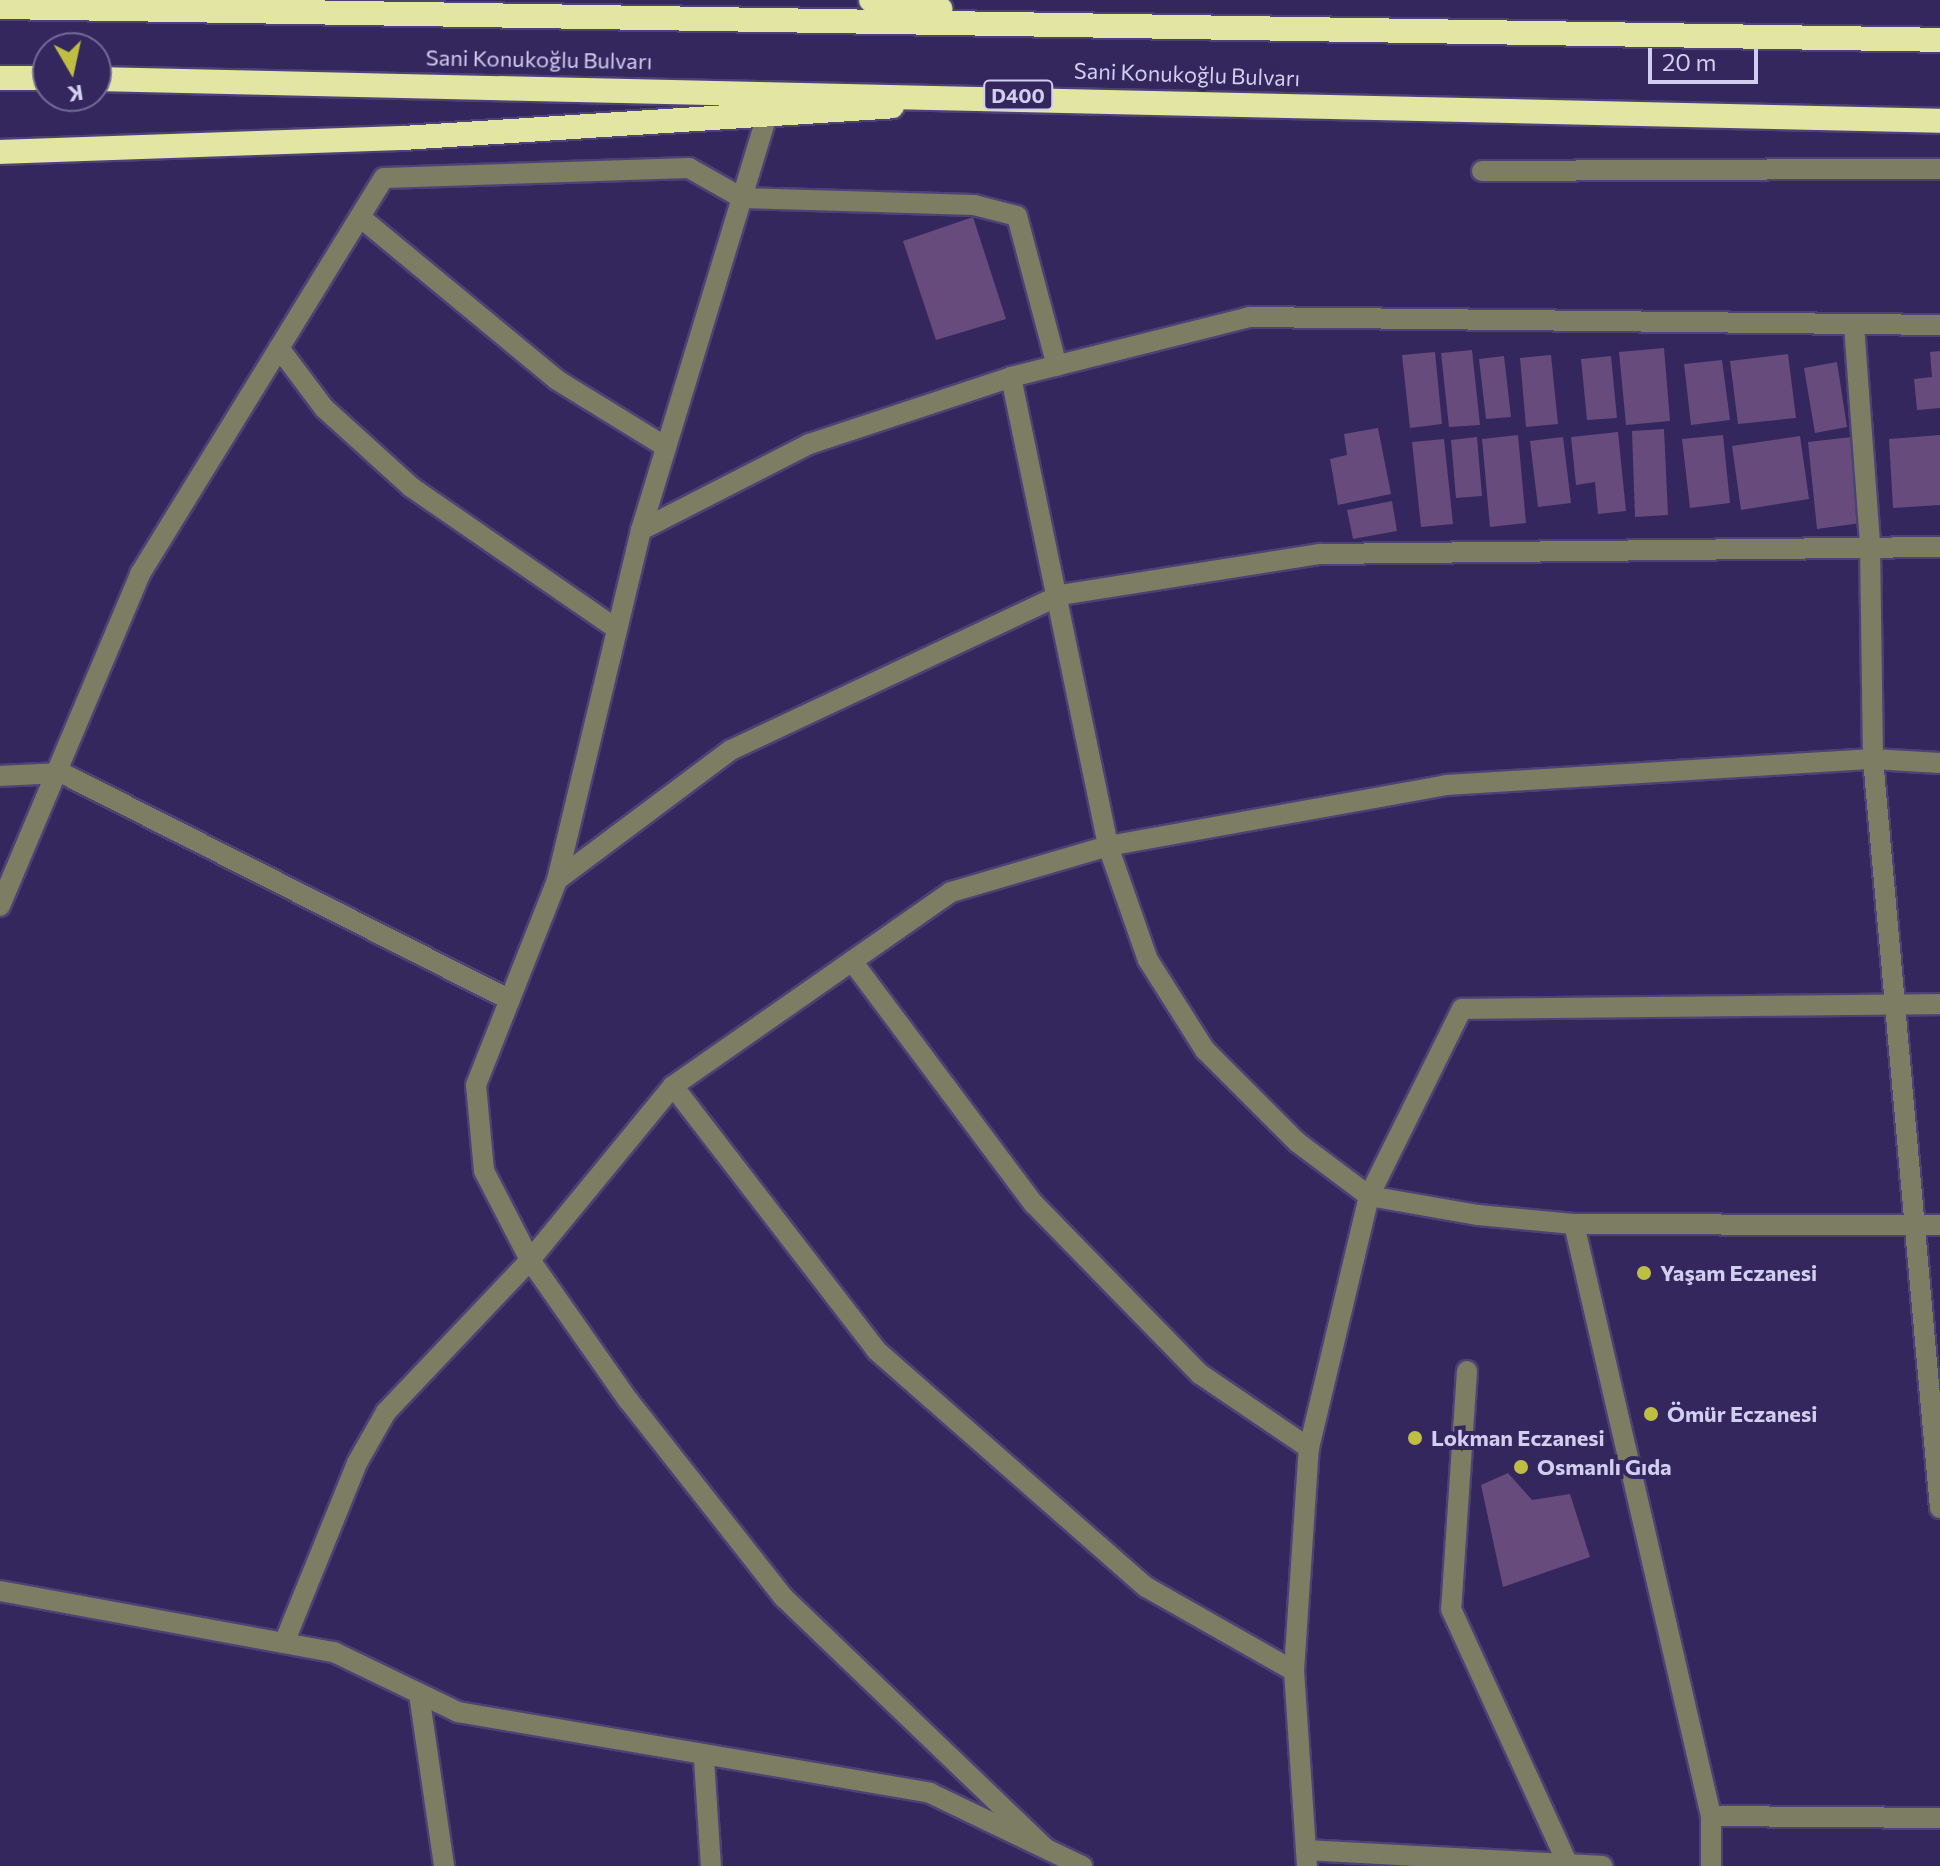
<!DOCTYPE html>
<meta charset="utf-8">
<style>
body{margin:0}
#map{position:relative;width:1940px;height:1866px;overflow:hidden;background:#33275e;font-family:Commissioner,sans-serif}
div>[style]{position:absolute}
.building>*{inset:0;background:#674b7c}
.roads{filter:drop-shadow(2px 0 #4c4275) drop-shadow(-2px 0 #4c4275) drop-shadow(0 2px #4c4275) drop-shadow(0 -2px #4c4275)}
.minor>*{height:20px;margin:-10px;padding:0 10px;transform-origin:10px;border-radius:10px;background:#7c7d63}
.highway>*{height:24px;margin:-12px;padding:0 12px;transform-origin:12px;border-radius:12px;background:#e3e5a3}
.dots>*{width:22px;height:22px;translate:-50% -50%;box-sizing:border-box;border:4px solid #33275e;border-radius:50%}
span{translate:-50% -50%;white-space:nowrap;text-align:center;line-height:1.15;-webkit-text-stroke:8px #33275e;paint-order:stroke}
.shield-label span{padding:2px 6px;background:#33275e;border:2px solid;border-radius:6px;-webkit-text-stroke-width:0}
.shield-label{font-size:20px;color:#d1cef0;font-weight:700}
.street-label{font-size:22px;color:#d1cef0}
.poi-label{font-size:22px;color:#d1cef0;font-weight:700}
.left{translate:0 -50%;text-align:left}
.north{position:absolute;left:32px;top:32px;width:80px;height:80px;box-sizing:border-box;background:#33275e;border:2px solid #726a98;border-radius:50%;rotate:171deg;font-size:22px;font-weight:700;line-height:32px;text-align:center;color:#d1cef0}
.north::after{content:'';display:block;margin:auto;width:28px;height:36px;background:#bebf42;clip-path:polygon(50% 0,100% 100%,50% 72%,0 100%)}
.scale{position:absolute;left:1648px;top:48px;width:110px;height:36px;box-sizing:border-box;border:4px solid #d1cef0;border-top:0;padding-left:10px;font-size:24px;line-height:28px;white-space:nowrap;color:#d1cef0;-webkit-text-stroke:6px #33275e;paint-order:stroke}
</style>
<div id="map">
<div class="building">
<i style="clip-path:polygon(973px 217px,1006px 319px,936px 340px,903px 241px)"></i>
<i style="clip-path:polygon(1664px 348px,1670px 421px,1626px 425px,1619px 352px)"></i>
<i style="clip-path:polygon(1472px 350px,1480px 425px,1449px 427px,1441px 353px)"></i>
<i style="clip-path:polygon(1940px 351px,1940px 408px,1917px 410px,1914px 379px,1932px 377px,1930px 352px)"></i>
<i style="clip-path:polygon(1435px 352px,1442px 424px,1410px 428px,1402px 355px)"></i>
<i style="clip-path:polygon(1788px 354px,1796px 418px,1738px 424px,1730px 361px)"></i>
<i style="clip-path:polygon(1551px 355px,1558px 424px,1526px 427px,1520px 358px)"></i>
<i style="clip-path:polygon(1504px 356px,1511px 417px,1486px 419px,1479px 359px)"></i>
<i style="clip-path:polygon(1611px 356px,1617px 418px,1587px 420px,1581px 359px)"></i>
<i style="clip-path:polygon(1722px 360px,1730px 420px,1691px 425px,1684px 364px)"></i>
<i style="clip-path:polygon(1837px 362px,1847px 427px,1815px 433px,1804px 368px)"></i>
<i style="clip-path:polygon(1378px 428px,1391px 494px,1338px 505px,1330px 459px,1347px 455px,1344px 434px)"></i>
<i style="clip-path:polygon(1664px 429px,1668px 515px,1635px 517px,1632px 431px)"></i>
<i style="clip-path:polygon(1618px 432px,1626px 511px,1598px 514px,1595px 482px,1576px 485px,1571px 437px)"></i>
<i style="clip-path:polygon(1518px 435px,1526px 523px,1490px 527px,1482px 439px)"></i>
<i style="clip-path:polygon(1723px 435px,1730px 503px,1690px 508px,1682px 439px)"></i>
<i style="clip-path:polygon(1940px 435px,1940px 505px,1893px 508px,1889px 439px)"></i>
<i style="clip-path:polygon(1800px 436px,1809px 499px,1741px 510px,1732px 446px)"></i>
<i style="clip-path:polygon(1477px 437px,1482px 496px,1456px 498px,1451px 440px)"></i>
<i style="clip-path:polygon(1563px 437px,1571px 503px,1538px 507px,1530px 441px)"></i>
<i style="clip-path:polygon(1852px 437px,1861px 523px,1817px 529px,1808px 442px)"></i>
<i style="clip-path:polygon(1444px 439px,1453px 524px,1421px 527px,1412px 442px)"></i>
<i style="clip-path:polygon(1392px 501px,1397px 531px,1353px 539px,1347px 510px)"></i>
<i style="clip-path:polygon(1508px 1473px,1532px 1500px,1570px 1494px,1590px 1557px,1503px 1587px,1481px 1485px)"></i>
</div>
<div class="roads">
<div class="minor">
<i style="left:1482px;top:171px;width:458px;rotate:-0.3deg"></i>
<i style="left:360px;top:217px;width:256px;rotate:39.6deg"></i>
<i style="left:557px;top:380px;width:128px;rotate:31.6deg"></i>
<i style="left:1854px;top:325px;width:220px;rotate:85.8deg"></i>
<i style="left:1870px;top:544px;width:215px;rotate:89.2deg"></i>
<i style="left:1873px;top:759px;width:752px;rotate:84.89deg"></i>
<i style="left:279px;top:348px;width:75px;rotate:53.1deg"></i>
<i style="left:324px;top:408px;width:118px;rotate:42.2deg"></i>
<i style="left:411px;top:487px;width:250px;rotate:34.6deg"></i>
<i style="left:1011px;top:377px;width:479px;rotate:78.3deg"></i>
<i style="left:1108px;top:846px;width:121px;rotate:70.7deg"></i>
<i style="left:1148px;top:960px;width:107px;rotate:57.7deg"></i>
<i style="left:1205px;top:1050px;width:130px;rotate:45deg"></i>
<i style="left:1297px;top:1142px;width:90px;rotate:36.9deg"></i>
<i style="left:1369px;top:1196px;width:111px;rotate:9.9deg"></i>
<i style="left:1478px;top:1215px;width:96px;rotate:5.4deg"></i>
<i style="left:1574px;top:1224px;width:366px;rotate:0.2deg"></i>
<i style="left:641px;top:530px;width:189px;rotate:-27.1deg"></i>
<i style="left:809px;top:444px;width:213px;rotate:-18.3deg"></i>
<i style="left:1011px;top:377px;width:246px;rotate:-14.1deg"></i>
<i style="left:1250px;top:317px;width:690px;rotate:0.66deg"></i>
<i style="left:0;top:776px;width:62px;rotate:-2.8deg"></i>
<i style="left:62px;top:773px;width:502px;rotate:26.87deg"></i>
<i style="left:557px;top:880px;width:360px;rotate:-76.5deg"></i>
<i style="left:641px;top:530px;width:434px;rotate:-73.1deg"></i>
<i style="left:0;top:906px;width:360px;rotate:-67.1deg"></i>
<i style="left:140px;top:574px;width:465px;rotate:-58.4deg"></i>
<i style="left:384px;top:178px;width:305px;rotate:-1.9deg"></i>
<i style="left:689px;top:168px;width:61px;rotate:29.5deg"></i>
<i style="left:742px;top:198px;width:232px;rotate:1.7deg"></i>
<i style="left:974px;top:205px;width:44px;rotate:14.3deg"></i>
<i style="left:1017px;top:216px;width:155px;rotate:75.1deg"></i>
<i style="left:852px;top:961px;width:304px;rotate:53.2deg"></i>
<i style="left:1034px;top:1204px;width:238px;rotate:45.7deg"></i>
<i style="left:1200px;top:1374px;width:132px;rotate:34.2deg"></i>
<i style="left:673px;top:1086px;width:333px;rotate:52.4deg"></i>
<i style="left:876px;top:1350px;width:359px;rotate:41.3deg"></i>
<i style="left:1146px;top:1587px;width:170px;rotate:29.6deg"></i>
<i style="left:1574px;top:1224px;width:608px;rotate:76.97deg"></i>
<i style="left:1711px;top:1816px;width:50px;rotate:90deg"></i>
<i style="left:1467px;top:1371px;width:239px;rotate:93.8deg"></i>
<i style="left:1451px;top:1609px;width:281px;rotate:65.4deg"></i>
<i style="left:0;top:1591px;width:340px;rotate:10.4deg"></i>
<i style="left:334px;top:1652px;width:138px;rotate:25.8deg"></i>
<i style="left:458px;top:1712px;width:479px;rotate:9.7deg"></i>
<i style="left:930px;top:1793px;width:169px;rotate:25.7deg"></i>
<i style="left:284px;top:1643px;width:194px;rotate:-67.9deg"></i>
<i style="left:357px;top:1463px;width:59px;rotate:-60.4deg"></i>
<i style="left:386px;top:1412px;width:209px;rotate:-46.5deg"></i>
<i style="left:530px;top:1260px;width:225px;rotate:-50.6deg"></i>
<i style="left:673px;top:1086px;width:339px;rotate:-34.9deg"></i>
<i style="left:951px;top:892px;width:164px;rotate:-16.3deg"></i>
<i style="left:1108px;top:846px;width:343px;rotate:-10.2deg"></i>
<i style="left:1446px;top:785px;width:428px;rotate:-3.5deg"></i>
<i style="left:1873px;top:759px;width:67px;rotate:3.4deg"></i>
<i style="left:419px;top:1694px;width:174px;rotate:81.7deg"></i>
<i style="left:704px;top:1759px;width:107px;rotate:86.3deg"></i>
<i style="left:1711px;top:1816px;width:229px;rotate:0.5deg"></i>
<i style="left:1045px;top:1848px;width:361px;rotate:-136.2deg"></i>
<i style="left:784px;top:1598px;width:252px;rotate:-128.2deg"></i>
<i style="left:628px;top:1400px;width:171px;rotate:-125deg"></i>
<i style="left:530px;top:1260px;width:100px;rotate:-117.3deg"></i>
<i style="left:484px;top:1171px;width:86px;rotate:-95.3deg"></i>
<i style="left:476px;top:1085px;width:220px;rotate:-68.4deg"></i>
<i style="left:557px;top:880px;width:217px;rotate:-36.8deg"></i>
<i style="left:731px;top:750px;width:364px;rotate:-25.2deg"></i>
<i style="left:1060px;top:595px;width:263px;rotate:-9deg"></i>
<i style="left:1320px;top:554px;width:620px;rotate:-0.65deg"></i>
<i style="left:1306px;top:1850px;width:297px;rotate:3.1deg"></i>
<i style="left:1307px;top:1866px;width:195px;rotate:-93.8deg"></i>
<i style="left:1294px;top:1671px;width:224px;rotate:-86.2deg"></i>
<i style="left:1309px;top:1448px;width:259px;rotate:-76.6deg"></i>
<i style="left:1369px;top:1196px;width:209px;rotate:-63.6deg"></i>
<i style="left:1462px;top:1009px;width:478px;rotate:-0.6deg"></i>
</div>
<div class="highway">
<i style="left:871px;top:0;width:70px;rotate:7.4deg"></i>
<i style="left:0;top:7px;width:1940px;rotate:0.97deg"></i>
<i style="left:0;top:78px;width:48px"></i>
<i style="left:96px;top:79px;width:1844px;rotate:1.3deg"></i>
<i style="left:0;top:152px;width:403px;rotate:-2deg"></i>
<i style="left:403px;top:138px;width:490px;rotate:-3.7deg"></i>
</div>
</div>
<div class="dots">
<i style="left:1644px;top:1273px;background:#bebf42"></i>
<i style="left:1651px;top:1414px;background:#bebf42"></i>
<i style="left:1415px;top:1438px;background:#bebf42"></i>
<i style="left:1521px;top:1467px;background:#bebf42"></i>
</div>
<div class="shield-label">
<span style="left:1018px;top:95px">D400</span>
</div>
<div class="street-label">
<span style="left:539px;top:59px;rotate:1deg">Sani Konukoğlu Bulvarı</span>
<span style="left:1187px;top:74px;rotate:2deg">Sani Konukoğlu Bulvarı</span>
</div>
<div class="poi-label">
<span class="left" style="left:1660px;top:1273px">Yaşam Eczanesi</span>
<span class="left" style="left:1667px;top:1414px">Ömür Eczanesi</span>
<span class="left" style="left:1431px;top:1438px">Lokman Eczanesi</span>
<span class="left" style="left:1537px;top:1467px">Osmanlı Gıda</span>
</div>
<div class="north">K</div>
<div class="scale">20 m</div>
</div>
